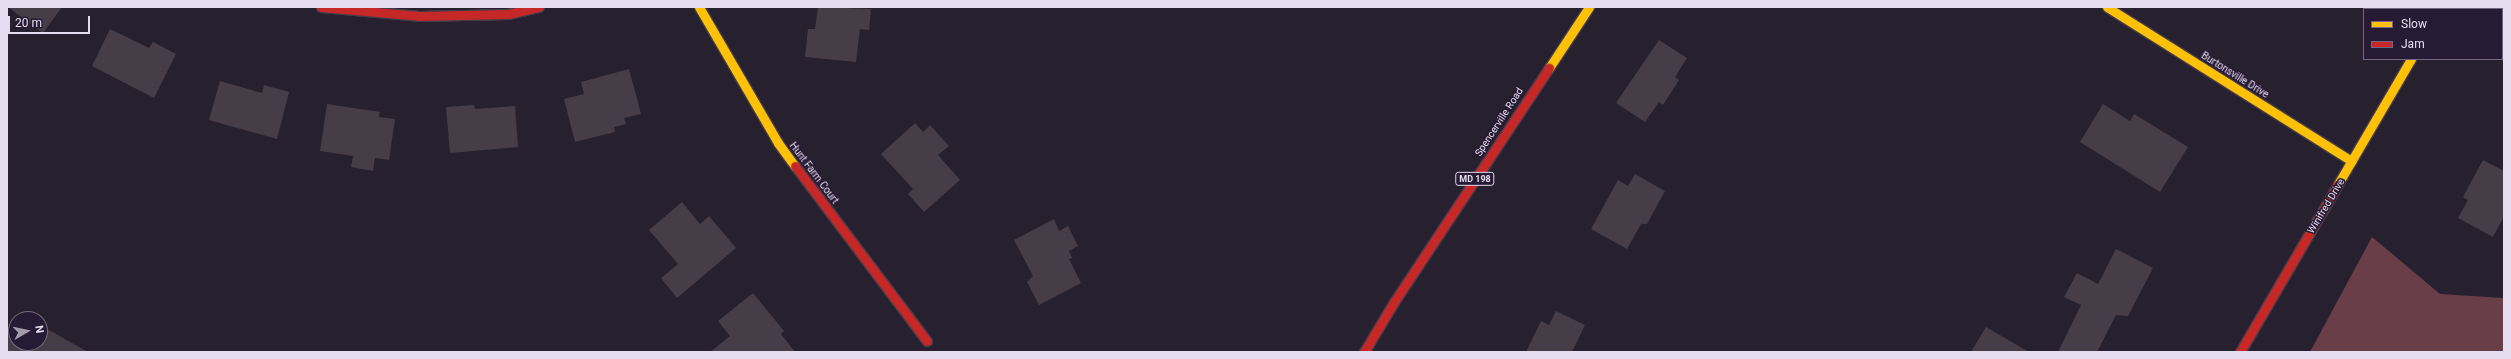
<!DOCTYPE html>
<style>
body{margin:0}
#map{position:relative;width:2511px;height:359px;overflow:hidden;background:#27202e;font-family:Roboto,sans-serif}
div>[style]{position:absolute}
.forest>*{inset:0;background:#6a3e49}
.building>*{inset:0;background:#463d49}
.roads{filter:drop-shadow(1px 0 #433c49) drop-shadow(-1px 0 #433c49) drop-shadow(0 1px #433c49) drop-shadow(0 -1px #433c49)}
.street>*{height:22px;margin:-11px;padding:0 11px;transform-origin:11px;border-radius:11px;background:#635e6a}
.slow>*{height:9px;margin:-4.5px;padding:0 4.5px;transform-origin:4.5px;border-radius:4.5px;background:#ffc107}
.jam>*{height:9px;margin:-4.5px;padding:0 4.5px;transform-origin:4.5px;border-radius:4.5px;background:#c62828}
span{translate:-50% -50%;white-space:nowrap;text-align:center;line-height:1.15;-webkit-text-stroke:3px #271a34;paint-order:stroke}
.shield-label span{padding:1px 3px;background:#271a34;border:1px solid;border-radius:3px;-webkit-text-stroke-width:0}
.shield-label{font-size:9px;color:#e5ddef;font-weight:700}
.street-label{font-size:10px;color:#e5ddef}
.frame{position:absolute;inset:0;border:8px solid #e5ddef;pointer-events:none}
.legend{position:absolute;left:2363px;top:8px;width:140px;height:52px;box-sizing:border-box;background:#271a34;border:1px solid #73687f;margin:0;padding:5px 7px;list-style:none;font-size:12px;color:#e5ddef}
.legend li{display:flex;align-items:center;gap:8px;height:20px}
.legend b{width:20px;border:1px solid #73687f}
.north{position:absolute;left:8px;top:311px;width:40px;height:40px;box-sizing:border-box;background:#271a34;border:1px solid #73687f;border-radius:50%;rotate:81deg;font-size:11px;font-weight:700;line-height:16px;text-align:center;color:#e5ddef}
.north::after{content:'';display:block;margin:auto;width:14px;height:18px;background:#a29bab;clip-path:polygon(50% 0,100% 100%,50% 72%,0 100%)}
.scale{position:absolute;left:8px;top:16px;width:82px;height:18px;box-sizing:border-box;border:2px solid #e5ddef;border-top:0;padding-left:5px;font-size:12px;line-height:14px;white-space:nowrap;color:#e5ddef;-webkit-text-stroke:3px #271a34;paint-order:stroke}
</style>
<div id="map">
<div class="forest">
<i style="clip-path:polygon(2372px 237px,2440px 294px,2504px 298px,2504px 352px,2310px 352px)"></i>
</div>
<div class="building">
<i style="clip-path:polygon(8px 7px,62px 7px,43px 33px)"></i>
<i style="clip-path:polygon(818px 7px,871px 9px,869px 30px,860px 29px,856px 62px,805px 57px,808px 29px,815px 29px)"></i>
<i style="clip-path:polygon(110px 29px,149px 48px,153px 42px,176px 54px,154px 98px,92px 66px)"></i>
<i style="clip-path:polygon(1659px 40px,1687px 58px,1675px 77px,1679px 80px,1663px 105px,1659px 102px,1645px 122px,1616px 103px)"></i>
<i style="clip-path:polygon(629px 69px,641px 114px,624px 118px,626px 124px,614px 127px,615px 132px,575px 142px,564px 99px,584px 94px,581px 82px)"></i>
<i style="clip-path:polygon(220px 81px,262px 93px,264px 85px,289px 92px,277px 139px,209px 120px)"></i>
<i style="clip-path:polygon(327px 104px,380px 112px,379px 117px,395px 119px,389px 160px,375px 158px,373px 171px,351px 167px,353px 156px,320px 151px)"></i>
<i style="clip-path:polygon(2103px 104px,2130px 121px,2134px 114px,2188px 147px,2160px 192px,2080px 142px)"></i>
<i style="clip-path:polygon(474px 105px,475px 109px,515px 106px,518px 147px,450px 153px,446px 107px)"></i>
<i style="clip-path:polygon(915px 123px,923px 132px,930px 125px,949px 146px,938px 155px,960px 180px,924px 212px,908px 194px,913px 189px,881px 154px)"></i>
<i style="clip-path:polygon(2483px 160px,2504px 171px,2504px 216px,2493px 237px,2458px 218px,2468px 200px,2463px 197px)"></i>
<i style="clip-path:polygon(1635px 174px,1665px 191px,1647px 224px,1641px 224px,1627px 249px,1591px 229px,1618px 180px,1628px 186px)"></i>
<i style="clip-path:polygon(682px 202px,700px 224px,709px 216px,736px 248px,677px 298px,661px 278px,678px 264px,649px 230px)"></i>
<i style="clip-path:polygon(1054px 219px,1059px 231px,1068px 226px,1078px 246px,1069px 251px,1072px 258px,1069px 259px,1081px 283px,1039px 305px,1027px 282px,1033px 276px,1014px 240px)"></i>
<i style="clip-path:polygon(2116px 249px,2153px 268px,2128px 316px,2116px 315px,2097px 352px,2058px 352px,2081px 305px,2064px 297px,2077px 273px,2098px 284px)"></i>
<i style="clip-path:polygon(753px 293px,784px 331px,781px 334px,795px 352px,710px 352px,730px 336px,718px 321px)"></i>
<i style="clip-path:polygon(1556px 311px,1585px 325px,1572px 352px,1526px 352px,1541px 321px,1549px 325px)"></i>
<i style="clip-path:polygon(19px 313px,29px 319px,16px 319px,16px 343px,40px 343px,40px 325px,88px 352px,7px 352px,7px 334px)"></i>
<i style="clip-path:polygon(1986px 327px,2029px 352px,1971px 352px)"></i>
</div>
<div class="roads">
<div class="street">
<i style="left:2439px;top:9px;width:2px;rotate:-63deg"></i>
</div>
<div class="slow">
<i style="left:699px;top:7px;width:157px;rotate:59.8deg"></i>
<i style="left:778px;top:143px;width:29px;rotate:54deg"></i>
<i style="left:2107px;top:7px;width:289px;rotate:32.2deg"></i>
<i style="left:1549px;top:68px;width:73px;rotate:-56.7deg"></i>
<i style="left:2338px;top:184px;width:145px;rotate:-59.7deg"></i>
</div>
<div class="jam">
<i style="left:321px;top:7px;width:98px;rotate:5.2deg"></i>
<i style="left:419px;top:16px;width:89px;rotate:-1.3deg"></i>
<i style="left:508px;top:14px;width:32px;rotate:-13deg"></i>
<i style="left:795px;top:166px;width:219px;rotate:53deg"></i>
<i style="left:1364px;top:352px;width:58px;rotate:-59deg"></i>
<i style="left:1394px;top:302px;width:281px;rotate:-56.5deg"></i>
<i style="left:2240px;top:352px;width:194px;rotate:-59.7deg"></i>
</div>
</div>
<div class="shield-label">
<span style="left:1475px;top:179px">MD 198</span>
</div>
<div class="street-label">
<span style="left:2235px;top:75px;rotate:32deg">Burtonsville Drive</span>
<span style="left:1499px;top:122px;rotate:-57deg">Spencerville Road</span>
<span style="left:814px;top:173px;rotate:53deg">Hunt Farm Court</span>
<span style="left:2326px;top:206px;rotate:-59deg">Winifred Drive</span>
</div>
<div class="frame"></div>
<ul class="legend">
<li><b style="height:5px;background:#ffc107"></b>Slow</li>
<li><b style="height:5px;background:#c62828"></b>Jam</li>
</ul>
<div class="north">N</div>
<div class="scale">20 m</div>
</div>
